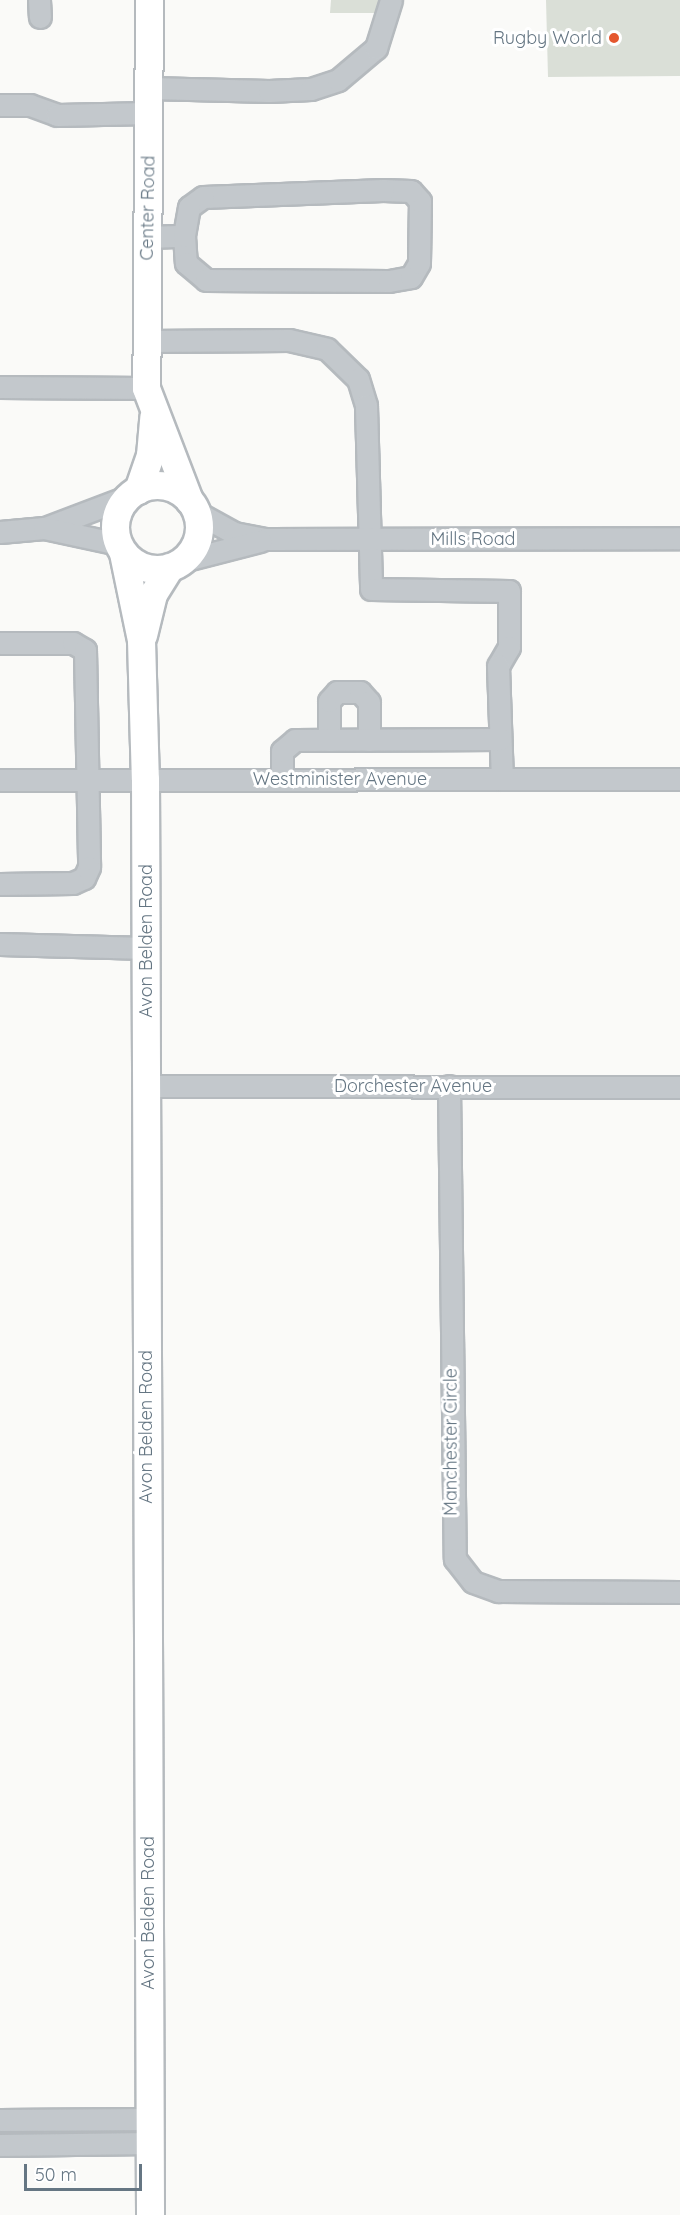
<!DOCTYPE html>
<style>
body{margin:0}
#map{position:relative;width:680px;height:2215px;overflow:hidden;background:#fafaf8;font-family:Quicksand,sans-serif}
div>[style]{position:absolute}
.green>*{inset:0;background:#dadfd7}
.roads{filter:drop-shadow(2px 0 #b5babe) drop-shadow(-2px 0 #b5babe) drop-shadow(0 2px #b5babe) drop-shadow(0 -2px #b5babe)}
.minor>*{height:21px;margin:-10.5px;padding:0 10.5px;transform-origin:10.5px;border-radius:10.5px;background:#c3c8cc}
.major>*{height:27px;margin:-13.5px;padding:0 13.5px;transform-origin:13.5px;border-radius:13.5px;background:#fff}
.major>.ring{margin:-13.5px;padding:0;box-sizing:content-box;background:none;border:27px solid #fff;border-radius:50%}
.dots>*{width:16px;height:16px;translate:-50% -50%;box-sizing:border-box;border:3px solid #fff;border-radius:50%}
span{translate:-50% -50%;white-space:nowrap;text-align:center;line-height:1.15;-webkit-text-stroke:6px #fff;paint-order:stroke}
.poi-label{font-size:18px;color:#657683}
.right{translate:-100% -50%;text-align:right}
.street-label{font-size:18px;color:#657683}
.scale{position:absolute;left:24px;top:2164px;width:118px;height:27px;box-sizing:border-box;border:3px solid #657683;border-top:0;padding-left:8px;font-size:18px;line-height:21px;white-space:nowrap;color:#657683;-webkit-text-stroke:4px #fff;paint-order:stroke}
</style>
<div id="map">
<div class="green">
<i style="clip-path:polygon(331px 0,382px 0,380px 13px,330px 13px)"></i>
<i style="clip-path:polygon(546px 0,680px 0,680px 76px,548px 77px)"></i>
</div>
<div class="roads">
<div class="minor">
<i style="left:39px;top:0;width:17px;rotate:87deg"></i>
<i style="left:149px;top:88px;width:120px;rotate:1.4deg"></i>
<i style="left:269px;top:91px;width:42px;rotate:-2.7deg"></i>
<i style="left:311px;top:89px;width:28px;rotate:-18deg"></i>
<i style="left:338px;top:80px;width:50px;rotate:-40.1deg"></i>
<i style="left:376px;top:48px;width:50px;rotate:-72.6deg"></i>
<i style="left:0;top:105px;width:30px"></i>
<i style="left:30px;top:105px;width:29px;rotate:20deg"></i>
<i style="left:57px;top:115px;width:91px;rotate:-1.3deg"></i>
<i style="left:147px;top:237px;width:37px;rotate:-2deg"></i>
<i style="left:184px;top:236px;width:27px;rotate:86deg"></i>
<i style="left:186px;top:263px;width:26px;rotate:40deg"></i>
<i style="left:206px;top:280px;width:183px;rotate:0.3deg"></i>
<i style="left:389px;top:281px;width:22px;rotate:-10deg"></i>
<i style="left:411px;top:277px;width:16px;rotate:-60deg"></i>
<i style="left:419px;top:263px;width:62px;rotate:-89.1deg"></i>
<i style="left:420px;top:201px;width:13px;rotate:-132deg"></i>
<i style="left:411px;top:191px;width:28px;rotate:-178deg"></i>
<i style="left:383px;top:190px;width:180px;rotate:177.8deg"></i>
<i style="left:203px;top:197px;width:17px;rotate:144deg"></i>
<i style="left:189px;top:207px;width:29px;rotate:100deg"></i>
<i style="left:146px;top:341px;width:143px;rotate:-0.4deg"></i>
<i style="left:289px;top:340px;width:39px;rotate:13deg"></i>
<i style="left:327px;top:349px;width:43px;rotate:44.1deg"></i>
<i style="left:358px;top:379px;width:28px;rotate:73deg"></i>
<i style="left:366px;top:406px;width:183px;rotate:88.4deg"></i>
<i style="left:371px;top:589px;width:138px;rotate:0.8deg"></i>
<i style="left:509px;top:591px;width:56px;rotate:90deg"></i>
<i style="left:509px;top:647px;width:22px;rotate:120deg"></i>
<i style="left:498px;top:666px;width:113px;rotate:88deg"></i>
<i style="left:0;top:387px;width:146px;rotate:0.4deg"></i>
<i style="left:196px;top:512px;width:43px;rotate:28.9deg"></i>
<i style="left:234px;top:533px;width:32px;rotate:11deg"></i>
<i style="left:265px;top:539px;width:415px;rotate:-0.1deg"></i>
<i style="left:45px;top:528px;width:88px;rotate:-20.7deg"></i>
<i style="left:0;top:532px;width:44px;rotate:-5.2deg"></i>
<i style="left:44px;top:528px;width:76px;rotate:12.2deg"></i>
<i style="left:182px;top:561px;width:81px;rotate:-14.4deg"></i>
<i style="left:0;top:643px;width:73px"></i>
<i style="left:73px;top:643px;width:14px;rotate:30deg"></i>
<i style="left:85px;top:650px;width:217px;rotate:88.9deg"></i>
<i style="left:89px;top:867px;width:12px;rotate:114deg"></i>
<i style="left:84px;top:878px;width:12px;rotate:156deg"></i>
<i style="left:73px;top:883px;width:73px;rotate:179.2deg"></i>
<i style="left:329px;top:740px;width:39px;rotate:-90deg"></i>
<i style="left:329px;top:701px;width:12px;rotate:-48deg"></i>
<i style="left:337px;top:692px;width:23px"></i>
<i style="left:360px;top:692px;width:13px;rotate:48deg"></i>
<i style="left:369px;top:702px;width:38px;rotate:90deg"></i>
<i style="left:282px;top:779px;width:28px;rotate:-90deg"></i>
<i style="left:282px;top:751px;width:17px;rotate:-40deg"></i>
<i style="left:295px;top:740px;width:205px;rotate:-0.3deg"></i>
<i style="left:0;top:780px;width:680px;rotate:-0.08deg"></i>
<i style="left:0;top:944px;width:146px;rotate:1.6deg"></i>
<i style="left:147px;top:1086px;width:533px;rotate:0.11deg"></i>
<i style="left:449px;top:1086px;width:473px;rotate:89.3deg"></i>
<i style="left:455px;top:1559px;width:29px;rotate:52deg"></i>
<i style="left:473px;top:1582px;width:27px;rotate:20deg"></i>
<i style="left:498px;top:1591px;width:182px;rotate:0.3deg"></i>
<i style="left:0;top:2120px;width:150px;rotate:-0.4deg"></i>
<i style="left:0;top:2145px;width:150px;rotate:-0.8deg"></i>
</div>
<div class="major">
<i style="left:149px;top:0;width:388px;rotate:90.4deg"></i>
<i style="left:146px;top:388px;width:120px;rotate:69deg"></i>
<i class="ring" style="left:115px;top:485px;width:57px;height:57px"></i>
<i style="left:138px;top:490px;width:37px;rotate:-71deg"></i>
<i style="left:150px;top:455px;width:38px;rotate:-85deg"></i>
<i style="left:123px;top:553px;width:89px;rotate:78.3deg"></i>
<i style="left:141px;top:640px;width:139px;rotate:88.4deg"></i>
<i style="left:145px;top:779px;width:1436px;rotate:89.8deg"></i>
<i style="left:143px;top:635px;width:42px;rotate:-76.3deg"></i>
<i style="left:153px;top:594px;width:32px;rotate:-58deg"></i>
</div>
</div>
<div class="dots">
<i style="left:614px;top:38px;background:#e4572e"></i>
</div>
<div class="poi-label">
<span class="right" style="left:602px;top:38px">Rugby World</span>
</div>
<div class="street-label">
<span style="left:148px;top:208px;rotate:-89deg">Center Road</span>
<span style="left:473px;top:539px">Mills Road</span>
<span style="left:340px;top:779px">Westminister Avenue</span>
<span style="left:146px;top:941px;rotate:-90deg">Avon Belden Road</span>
<span style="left:413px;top:1086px">Dorchester Avenue</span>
<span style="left:146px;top:1427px;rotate:-90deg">Avon Belden Road</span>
<span style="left:451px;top:1442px;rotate:-90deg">Manchester Circle</span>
<span style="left:148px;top:1913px;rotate:-90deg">Avon Belden Road</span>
</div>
<div class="scale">50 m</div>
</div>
